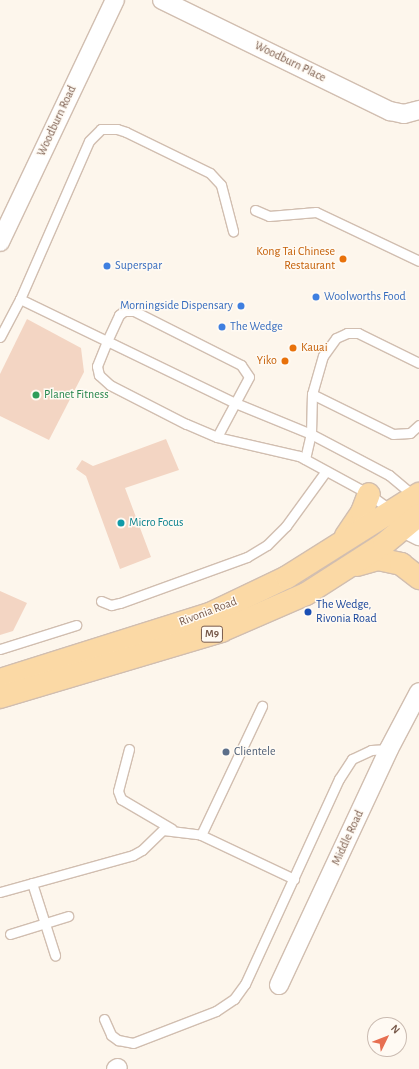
<!DOCTYPE html>
<style>
body{margin:0}
#map{position:relative;width:419px;height:1069px;overflow:hidden;background:#fdf6ec;font-family:"Alegreya Sans",sans-serif}
div>[style]{position:absolute}
.building>*{inset:0;background:#f3d5c3}
.roads{filter:drop-shadow(1px 0 #d1beb0) drop-shadow(-1px 0 #d1beb0) drop-shadow(0 1px #d1beb0) drop-shadow(0 -1px #d1beb0)}
.lane>*{height:9px;margin:-4.5px;padding:0 4.5px;transform-origin:4.5px;border-radius:4.5px;background:#fff}
.street>*{height:18px;margin:-9px;padding:0 9px;transform-origin:9px;border-radius:9px;background:#fff}
.primary>*{height:22px;margin:-11px;padding:0 11px;transform-origin:11px;border-radius:11px;background:#fbd9a5}
.dots>*{width:11px;height:11px;translate:-50% -50%;box-sizing:border-box;border:2px solid #fffaf3;border-radius:50%}
span{translate:-50% -50%;white-space:nowrap;text-align:center;line-height:1.15;-webkit-text-stroke:3px #fffaf3;paint-order:stroke}
.shield-label span{padding:1px 3px;background:#fffaf3;border:1px solid;border-radius:3px;-webkit-text-stroke-width:0}
.shield-label{font-size:11px;color:#7a5c4d;font-weight:700}
.street-label{font-size:12px;color:#7a5c4d}
.food-label{font-size:12px;color:#c56008}
.right{translate:-100% -50%;text-align:right}
.left{translate:0 -50%;text-align:left}
.shop-label{font-size:12px;color:#366cbe}
.leisure-label{font-size:12px;color:#27864d}
.culture-label{font-size:12px;color:#0d838f}
.transit-label{font-size:12px;color:#164399}
.service-label{font-size:12px;color:#4e5e75}
.north{position:absolute;left:367px;top:1017px;width:40px;height:40px;box-sizing:border-box;background:#fffaf3;border:1px solid #cabbb1;border-radius:50%;rotate:47deg;font-size:11px;font-weight:700;line-height:16px;text-align:center;color:#7a5c4d}
.north::after{content:'';display:block;margin:auto;width:14px;height:18px;background:#e76f51;clip-path:polygon(50% 0,100% 100%,50% 72%,0 100%)}
</style>
<div id="map">
<div class="building">
<i style="clip-path:polygon(27px 319px,81px 348px,84px 372px,49px 440px,0 416px,0 374px)"></i>
<i style="clip-path:polygon(166px 439px,179px 470px,125px 488px,151px 557px,120px 569px,86px 476px,76px 469px,82px 460px,93px 466px)"></i>
<i style="clip-path:polygon(0 591px,27px 603px,13px 631px,0 635px)"></i>
</div>
<div class="roads">
<div class="lane">
<i style="left:255px;top:210px;width:15px;rotate:23deg"></i>
<i style="left:269px;top:216px;width:47px;rotate:-4.9deg"></i>
<i style="left:316px;top:212px;width:114px;rotate:25.4deg"></i>
<i style="left:20px;top:299px;width:97px;rotate:25.8deg"></i>
<i style="left:107px;top:341px;width:29px;rotate:-65deg"></i>
<i style="left:119px;top:315px;width:6px;rotate:-39deg"></i>
<i style="left:124px;top:311px;width:10px"></i>
<i style="left:134px;top:311px;width:120px;rotate:26.8deg"></i>
<i style="left:241px;top:365px;width:14px;rotate:56deg"></i>
<i style="left:249px;top:377px;width:68px;rotate:118.1deg"></i>
<i style="left:0;top:337px;width:43px;rotate:-62.2deg"></i>
<i style="left:20px;top:299px;width:172px;rotate:-66.4deg"></i>
<i style="left:89px;top:141px;width:17px;rotate:-45deg"></i>
<i style="left:101px;top:129px;width:16px"></i>
<i style="left:117px;top:129px;width:9px;rotate:18deg"></i>
<i style="left:126px;top:132px;width:93px;rotate:26deg"></i>
<i style="left:210px;top:173px;width:16px;rotate:47deg"></i>
<i style="left:221px;top:185px;width:48px;rotate:75.4deg"></i>
<i style="left:312px;top:394px;width:90px;rotate:26.3deg"></i>
<i style="left:393px;top:434px;width:17px;rotate:-3deg"></i>
<i style="left:410px;top:433px;width:12px;rotate:-42deg"></i>
<i style="left:305px;top:459px;width:26px;rotate:-77deg"></i>
<i style="left:311px;top:434px;width:40px;rotate:-88.6deg"></i>
<i style="left:312px;top:394px;width:40px;rotate:-74deg"></i>
<i style="left:323px;top:356px;width:22px;rotate:-54deg"></i>
<i style="left:336px;top:338px;width:12px;rotate:-24deg"></i>
<i style="left:347px;top:333px;width:11px"></i>
<i style="left:358px;top:333px;width:68px;rotate:26.2deg"></i>
<i style="left:392px;top:511px;width:29px;rotate:-144deg"></i>
<i style="left:369px;top:494px;width:80px;rotate:-151.5deg"></i>
<i style="left:299px;top:456px;width:84px;rotate:-167deg"></i>
<i style="left:217px;top:437px;width:34px;rotate:-157deg"></i>
<i style="left:186px;top:424px;width:85px;rotate:-152.8deg"></i>
<i style="left:110px;top:385px;width:15px;rotate:-138deg"></i>
<i style="left:99px;top:375px;width:9px;rotate:-103deg"></i>
<i style="left:97px;top:366px;width:27px;rotate:-68deg"></i>
<i style="left:107px;top:341px;width:140px;rotate:25.8deg"></i>
<i style="left:233px;top:402px;width:84px;rotate:22.3deg"></i>
<i style="left:311px;top:434px;width:88px;rotate:27.7deg"></i>
<i style="left:389px;top:475px;width:31px;rotate:40deg"></i>
<i style="left:101px;top:601px;width:11px;rotate:22deg"></i>
<i style="left:111px;top:605px;width:9px;rotate:-13deg"></i>
<i style="left:120px;top:603px;width:135px;rotate:-19.9deg"></i>
<i style="left:247px;top:557px;width:23px;rotate:-31deg"></i>
<i style="left:267px;top:545px;width:27px;rotate:-45deg"></i>
<i style="left:286px;top:526px;width:68px;rotate:-54deg"></i>
<i style="left:0;top:649px;width:80px;rotate:-17.5deg"></i>
<i style="left:129px;top:749px;width:43px;rotate:104.7deg"></i>
<i style="left:118px;top:791px;width:9px;rotate:69deg"></i>
<i style="left:121px;top:799px;width:59px;rotate:30.5deg"></i>
<i style="left:201px;top:835px;width:143px;rotate:-64.7deg"></i>
<i style="left:32px;top:883px;width:76px;rotate:72.3deg"></i>
<i style="left:0;top:892px;width:138px;rotate:-15.5deg"></i>
<i style="left:133px;top:855px;width:10px;rotate:-29deg"></i>
<i style="left:142px;top:850px;width:29px;rotate:-44deg"></i>
<i style="left:163px;top:830px;width:38px;rotate:7deg"></i>
<i style="left:201px;top:835px;width:103px;rotate:25.3deg"></i>
<i style="left:10px;top:934px;width:61px;rotate:-17.2deg"></i>
<i style="left:104px;top:1019px;width:17px;rotate:66deg"></i>
<i style="left:111px;top:1035px;width:9px;rotate:36deg"></i>
<i style="left:118px;top:1040px;width:15px;rotate:11deg"></i>
<i style="left:133px;top:1043px;width:89px;rotate:-21.1deg"></i>
<i style="left:216px;top:1011px;width:22px;rotate:-34deg"></i>
<i style="left:234px;top:999px;width:19px;rotate:-54deg"></i>
<i style="left:245px;top:984px;width:226px;rotate:-65.4deg"></i>
<i style="left:339px;top:779px;width:24px;rotate:-57deg"></i>
<i style="left:352px;top:759px;width:21px;rotate:-25deg"></i>
<i style="left:371px;top:750px;width:18px;rotate:-3deg"></i>
</div>
<div class="street">
<i style="left:162px;top:0;width:254px;rotate:26deg"></i>
<i style="left:390px;top:111px;width:14px;rotate:12deg"></i>
<i style="left:404px;top:114px;width:16px;rotate:-15deg"></i>
<i style="left:0;top:242px;width:268px;rotate:-64.6deg"></i>
<i style="left:397px;top:518px;width:14px;rotate:54deg"></i>
<i style="left:405px;top:529px;width:16px;rotate:27deg"></i>
<i style="left:279px;top:985px;width:260px;rotate:-65deg"></i>
<i style="left:389px;top:749px;width:64px;rotate:-62.2deg"></i>
<i style="left:116px;top:1069px;width:2px;rotate:-27deg"></i>
</div>
<div class="primary">
<i style="left:346px;top:536px;width:29px;rotate:-56deg"></i>
<i style="left:362px;top:512px;width:19px;rotate:-69deg"></i>
<i style="left:357px;top:565px;width:22px;rotate:-16deg"></i>
<i style="left:378px;top:559px;width:24px;rotate:12deg"></i>
<i style="left:401px;top:564px;width:23px;rotate:38deg"></i>
<i style="left:0;top:680px;width:222px;rotate:-17.5deg"></i>
<i style="left:212px;top:613px;width:83px;rotate:-25.6deg"></i>
<i style="left:287px;top:577px;width:156px;rotate:-32.2deg"></i>
<i style="left:0;top:697px;width:231px;rotate:-16.6deg"></i>
<i style="left:221px;top:631px;width:93px;rotate:-23.5deg"></i>
<i style="left:306px;top:594px;width:93px;rotate:-32.7deg"></i>
<i style="left:384px;top:544px;width:45px;rotate:-39.6deg"></i>
</div>
</div>
<div class="dots">
<i style="left:343px;top:259px;background:#e8710a"></i>
<i style="left:107px;top:266px;background:#3f7fe0"></i>
<i style="left:316px;top:297px;background:#3f7fe0"></i>
<i style="left:241px;top:306px;background:#3f7fe0"></i>
<i style="left:222px;top:327px;background:#3f7fe0"></i>
<i style="left:293px;top:348px;background:#e8710a"></i>
<i style="left:285px;top:361px;background:#e8710a"></i>
<i style="left:36px;top:395px;background:#2e9e5b"></i>
<i style="left:121px;top:523px;background:#0f9aa8"></i>
<i style="left:308px;top:612px;background:#1a4fb4"></i>
<i style="left:226px;top:752px;background:#5c6f8a"></i>
</div>
<div class="shield-label">
<span style="left:212px;top:634px">M9</span>
</div>
<div class="street-label">
<span style="left:290px;top:62px;rotate:26deg">Woodburn Place</span>
<span style="left:57px;top:121px;rotate:-65deg">Woodburn Road</span>
<span style="left:208px;top:612px;rotate:-21deg">Rivonia Road</span>
<span style="left:348px;top:838px;rotate:-65deg">Middle Road</span>
</div>
<div class="food-label">
<span class="right" style="left:335px;top:259px">Kong Tai Chinese<br>Restaurant</span>
<span class="left" style="left:301px;top:348px">Kauai</span>
<span class="right" style="left:277px;top:361px">Yiko</span>
</div>
<div class="shop-label">
<span class="left" style="left:115px;top:266px">Superspar</span>
<span class="left" style="left:324px;top:297px">Woolworths Food</span>
<span class="right" style="left:233px;top:306px">Morningside Dispensary</span>
<span class="left" style="left:230px;top:327px">The Wedge</span>
</div>
<div class="leisure-label">
<span class="left" style="left:44px;top:395px">Planet Fitness</span>
</div>
<div class="culture-label">
<span class="left" style="left:129px;top:523px">Micro Focus</span>
</div>
<div class="transit-label">
<span class="left" style="left:316px;top:612px">The Wedge,<br>Rivonia Road</span>
</div>
<div class="service-label">
<span class="left" style="left:234px;top:752px">Clientele</span>
</div>
<div class="north">N</div>
</div>
